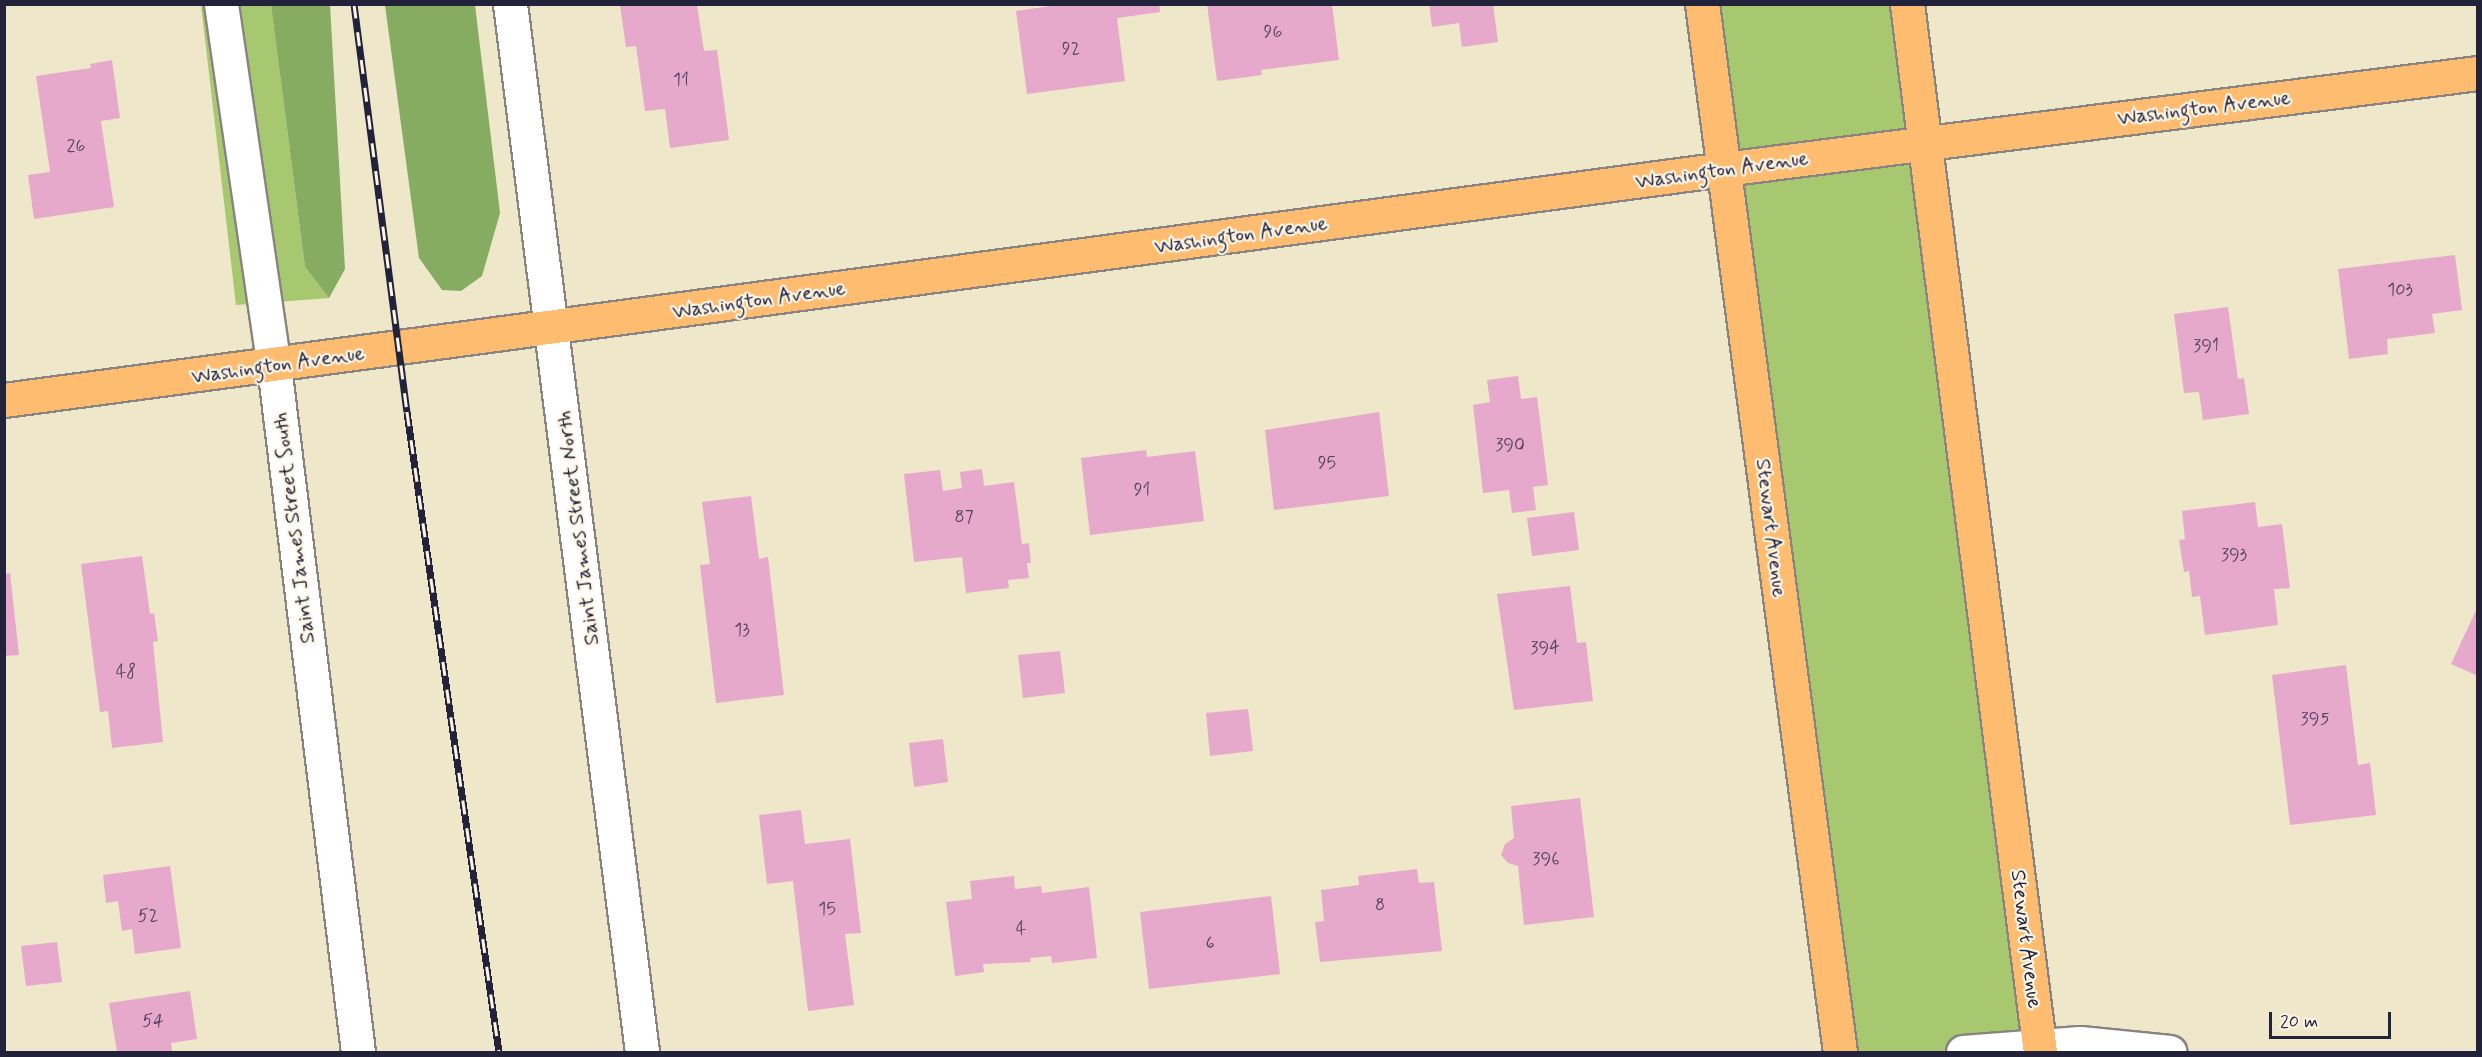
<!DOCTYPE html>
<style>
body{margin:0}
#map{position:relative;width:2482px;height:1057px;overflow:hidden;background:#eee7ca;font-family:Mynerve,sans-serif}
div>[style]{position:absolute}
.green>*{inset:0;background:#a8c870}
.forest>*{inset:0;background:#86ac62}
.building>*{inset:0;background:#e6a9cb}
.roads{filter:drop-shadow(2px 0 #888482) drop-shadow(-2px 0 #888482) drop-shadow(0 2px #888482) drop-shadow(0 -2px #888482)}
.minor>*{height:33px;margin:-16.5px;padding:0 16.5px;transform-origin:16.5px;border-radius:16.5px;background:#fff}
.major>*{height:33px;margin:-16.5px;padding:0 16.5px;transform-origin:16.5px;border-radius:16.5px;background:#fdbc70}
.rail>*{height:7px;margin-top:-3.5px;transform-origin:0;background:repeating-linear-gradient(90deg,#fcf5e5 0 14px,#22223b 0 28px);box-sizing:border-box;border-block:2px solid #22223b}
span{translate:-50% -50%;white-space:nowrap;text-align:center;line-height:1.15;-webkit-text-stroke:4.5px #fcf5e5;paint-order:stroke}
.number-label{font-size:18px;color:#53445f}
.number-label span{-webkit-text-stroke-width:0}
.street-label{font-size:21px;color:#22223b}
.frame{position:absolute;inset:0;border:6px solid #22223b;pointer-events:none}
.scale{position:absolute;left:2269px;top:1012px;width:122px;height:27px;box-sizing:border-box;border:3px solid #22223b;border-top:0;padding-left:8px;font-size:18px;line-height:21px;white-space:nowrap;color:#22223b;-webkit-text-stroke:4px #fcf5e5;paint-order:stroke}
</style>
<div id="map">
<div class="green">
<i style="clip-path:polygon(201px 5px,271px 5px,305px 267px,329px 298px,236px 305px)"></i>
<i style="clip-path:polygon(1695px 5px,1908px 5px,2040px 1052px,1829px 1052px)"></i>
</div>
<div class="forest">
<i style="clip-path:polygon(271px 5px,330px 5px,345px 269px,329px 298px,305px 267px)"></i>
<i style="clip-path:polygon(385px 5px,475px 5px,500px 213px,482px 276px,461px 291px,442px 290px,419px 258px)"></i>
</div>
<div class="building">
<i style="clip-path:polygon(1065px 4px,1159px 4px,1160px 12px,1117px 18px,1125px 81px,1027px 94px,1016px 11px)"></i>
<i style="clip-path:polygon(1207px 4px,1332px 4px,1339px 60px,1261px 70px,1262px 75px,1217px 81px)"></i>
<i style="clip-path:polygon(1429px 4px,1493px 4px,1498px 42px,1462px 47px,1459px 23px,1432px 27px)"></i>
<i style="clip-path:polygon(620px 5px,697px 5px,704px 51px,717px 50px,729px 140px,670px 148px,665px 109px,645px 111px,636px 46px,626px 47px)"></i>
<i style="clip-path:polygon(112px 60px,120px 118px,101px 121px,114px 207px,34px 219px,28px 175px,50px 172px,36px 76px,91px 68px,90px 64px)"></i>
<i style="clip-path:polygon(2455px 255px,2462px 310px,2432px 314px,2435px 333px,2387px 339px,2388px 354px,2349px 359px,2338px 269px)"></i>
<i style="clip-path:polygon(2228px 307px,2238px 379px,2244px 378px,2249px 414px,2203px 420px,2199px 392px,2184px 393px,2174px 314px)"></i>
<i style="clip-path:polygon(1518px 376px,1521px 399px,1537px 397px,1548px 485px,1533px 487px,1536px 510px,1512px 513px,1509px 490px,1483px 493px,1473px 405px,1490px 402px,1487px 380px)"></i>
<i style="clip-path:polygon(1379px 412px,1389px 496px,1274px 510px,1265px 430px)"></i>
<i style="clip-path:polygon(1146px 450px,1147px 457px,1195px 451px,1204px 521px,1090px 535px,1081px 458px)"></i>
<i style="clip-path:polygon(982px 469px,984px 486px,1014px 482px,1022px 544px,1029px 543px,1031px 563px,1027px 563px,1029px 578px,1008px 580px,1009px 588px,966px 593px,962px 557px,914px 562px,904px 474px,940px 470px,943px 491px,962px 488px,960px 472px)"></i>
<i style="clip-path:polygon(751px 496px,759px 559px,768px 557px,784px 695px,716px 703px,700px 565px,710px 564px,702px 502px)"></i>
<i style="clip-path:polygon(2255px 502px,2258px 527px,2282px 524px,2290px 588px,2274px 589px,2278px 625px,2205px 635px,2200px 596px,2192px 597px,2189px 571px,2184px 572px,2179px 540px,2185px 539px,2182px 511px)"></i>
<i style="clip-path:polygon(1574px 512px,1579px 550px,1532px 556px,1527px 518px)"></i>
<i style="clip-path:polygon(142px 556px,150px 614px,154px 613px,158px 641px,153px 642px,163px 742px,112px 748px,108px 711px,100px 712px,81px 564px)"></i>
<i style="clip-path:polygon(10px 573px,19px 655px,4px 656px,4px 574px)"></i>
<i style="clip-path:polygon(1570px 586px,1577px 643px,1586px 642px,1593px 701px,1514px 710px,1497px 594px)"></i>
<i style="clip-path:polygon(2478px 606px,2478px 676px,2451px 664px)"></i>
<i style="clip-path:polygon(1060px 651px,1065px 693px,1023px 698px,1018px 655px)"></i>
<i style="clip-path:polygon(2346px 665px,2358px 765px,2370px 763px,2376px 815px,2290px 825px,2272px 675px)"></i>
<i style="clip-path:polygon(1248px 709px,1253px 751px,1210px 756px,1206px 713px)"></i>
<i style="clip-path:polygon(943px 739px,948px 782px,914px 787px,909px 743px)"></i>
<i style="clip-path:polygon(1580px 798px,1594px 917px,1524px 925px,1518px 866px,1508px 863px,1501px 855px,1505px 844px,1514px 838px,1511px 806px)"></i>
<i style="clip-path:polygon(801px 810px,805px 844px,850px 839px,861px 933px,845px 934px,854px 1005px,808px 1011px,793px 881px,767px 884px,759px 815px)"></i>
<i style="clip-path:polygon(170px 866px,181px 948px,135px 954px,132px 929px,122px 931px,118px 901px,106px 903px,103px 875px)"></i>
<i style="clip-path:polygon(1417px 869px,1419px 883px,1434px 882px,1442px 951px,1320px 962px,1315px 922px,1324px 921px,1321px 890px,1359px 885px,1358px 876px)"></i>
<i style="clip-path:polygon(1014px 876px,1015px 889px,1041px 886px,1042px 893px,1089px 887px,1097px 958px,1052px 963px,1051px 956px,1030px 958px,1031px 962px,983px 964px,984px 972px,955px 976px,946px 902px,972px 899px,970px 881px)"></i>
<i style="clip-path:polygon(1271px 896px,1280px 974px,1149px 989px,1140px 912px)"></i>
<i style="clip-path:polygon(57px 942px,62px 982px,26px 986px,21px 946px)"></i>
<i style="clip-path:polygon(190px 991px,197px 1039px,171px 1043px,172px 1052px,117px 1052px,109px 1003px)"></i>
</div>
<div class="roads">
<div class="minor">
<i style="left:221px;top:4px;width:366px;rotate:81.7deg"></i>
<i style="left:274px;top:366px;width:691px;rotate:83.02deg"></i>
<i style="left:510px;top:4px;width:1056px;rotate:82.82deg"></i>
<i style="left:1963px;top:1052px;width:117px;rotate:-4.4deg"></i>
<i style="left:2080px;top:1043px;width:90px;rotate:5.7deg"></i>
</div>
<div class="major">
<i style="left:1702px;top:4px;width:1057px;rotate:82.5deg"></i>
<i style="left:1907px;top:4px;width:1056px;rotate:82.77deg"></i>
<i style="left:4px;top:400px;width:1735px;rotate:-7.65deg"></i>
<i style="left:1724px;top:169px;width:760px;rotate:-7.26deg"></i>
</div>
</div>
<div class="rail">
<i style="left:354px;top:4px;width:411px;rotate:82.6deg"></i>
<i style="left:407px;top:412px;width:647px;rotate:81.82deg"></i>
</div>
<div class="number-label">
<span style="left:1273px;top:32px">96</span>
<span style="left:1071px;top:49px">92</span>
<span style="left:681px;top:80px">11</span>
<span style="left:76px;top:146px">26</span>
<span style="left:2400px;top:290px">103</span>
<span style="left:2206px;top:346px">391</span>
<span style="left:1510px;top:445px">390</span>
<span style="left:1327px;top:463px">95</span>
<span style="left:1142px;top:490px">91</span>
<span style="left:964px;top:517px">87</span>
<span style="left:2234px;top:555px">393</span>
<span style="left:742px;top:630px">13</span>
<span style="left:1545px;top:648px">394</span>
<span style="left:126px;top:672px">48</span>
<span style="left:2315px;top:719px">395</span>
<span style="left:1546px;top:859px">396</span>
<span style="left:1380px;top:905px">8</span>
<span style="left:827px;top:909px">15</span>
<span style="left:148px;top:916px">52</span>
<span style="left:1021px;top:929px">4</span>
<span style="left:1210px;top:943px">6</span>
<span style="left:153px;top:1021px">54</span>
</div>
<div class="street-label">
<span style="left:2204px;top:108px;rotate:-7deg">Washington Avenue</span>
<span style="left:1722px;top:170px;rotate:-8deg">Washington Avenue</span>
<span style="left:1241px;top:235px;rotate:-8deg">Washington Avenue</span>
<span style="left:759px;top:300px;rotate:-8deg">Washington Avenue</span>
<span style="left:278px;top:365px;rotate:-8deg">Washington Avenue</span>
<span style="left:294px;top:528px;rotate:-97deg">Saint James Street South</span>
<span style="left:578px;top:528px;rotate:-97deg">Saint James Street North</span>
<span style="left:1771px;top:528px;rotate:83deg">Stewart Avenue</span>
<span style="left:2026px;top:939px;rotate:83deg">Stewart Avenue</span>
</div>
<div class="frame"></div>
<div class="scale">20 m</div>
</div>
